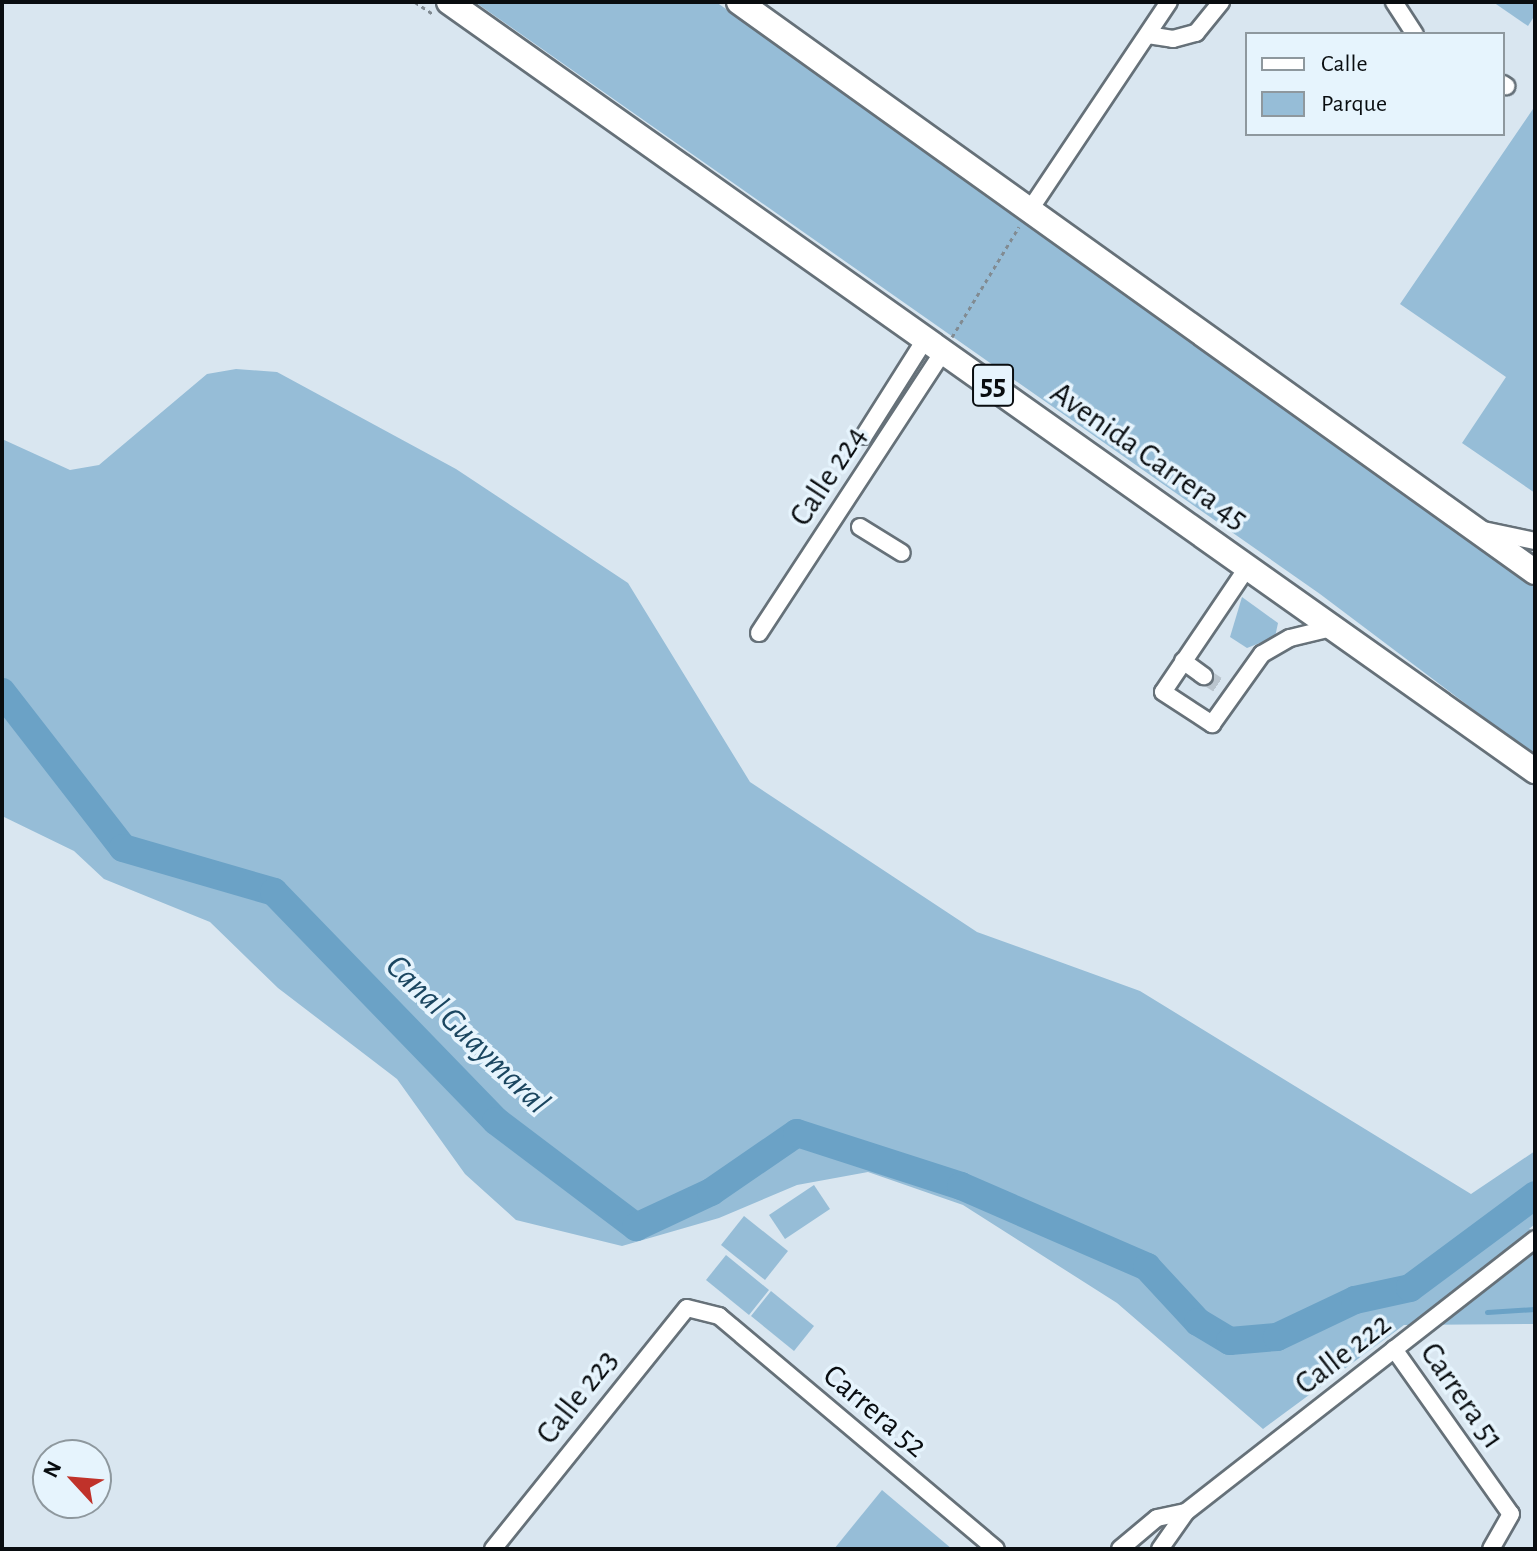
<!DOCTYPE html>
<style>
body{margin:0}
#map{position:relative;width:1537px;height:1551px;overflow:hidden;background:#d9e6f0;font-family:"Alegreya Sans",sans-serif}
div>[style]{position:absolute}
.green>*{inset:0;background:#96bdd7}
.stream>*{height:5px;margin:-2.5px;padding:0 2.5px;transform-origin:2.5px;border-radius:2.5px;background:#6ba2c6}
.river>*{height:28px;margin:-14px;padding:0 14px;transform-origin:14px;border-radius:14px;background:#6ba2c6}
.minor-tunnel>*{height:16px;margin-top:-8px;transform-origin:0;background:repeating-linear-gradient(90deg,#bac5ce 0 16px,transparent 0 24px)}
.path>*{height:3px;margin-top:-1.5px;transform-origin:0;background:repeating-linear-gradient(90deg,#818b92 0 4px,transparent 0 8px)}
.roads{filter:drop-shadow(2px 0 #667179) drop-shadow(-2px 0 #667179) drop-shadow(0 2px #667179) drop-shadow(0 -2px #667179)}
.minor>*{height:16px;margin:-8px;padding:0 8px;transform-origin:8px;border-radius:8px;background:#fff}
.highway>*{height:24px;margin:-12px;padding:0 12px;transform-origin:12px;border-radius:12px;background:#fff}
span{translate:-50% -50%;white-space:nowrap;text-align:center;line-height:1.15;-webkit-text-stroke:7px #e6f4fd;paint-order:stroke}
.shield-label span{padding:2px 6px;background:#e6f4fd;border:2px solid;border-radius:6px;-webkit-text-stroke-width:0}
.shield-label{font-size:30px;color:#090d10;font-weight:700}
.street-label{font-size:32px;color:#090d10}
.water-label{font-size:34px;color:#1b4660;font-style:italic}
.frame{position:absolute;inset:0;border:4px solid #090d10;pointer-events:none}
.legend{position:absolute;left:1245px;top:32px;width:260px;height:104px;box-sizing:border-box;background:#e6f4fd;border:2px solid #8e989e;margin:0;padding:10px 14px;list-style:none;font-size:24px;color:#090d10}
.legend li{display:flex;align-items:center;gap:16px;height:40px}
.legend b{width:40px;border:2px solid #8e989e}
.north{position:absolute;left:32px;top:1439px;width:80px;height:80px;box-sizing:border-box;background:#e6f4fd;border:2px solid #8e989e;border-radius:50%;rotate:296deg;font-size:22px;font-weight:700;line-height:32px;text-align:center;color:#090d10}
.north::after{content:'';display:block;margin:auto;width:28px;height:36px;background:#c0322a;clip-path:polygon(50% 0,100% 100%,50% 72%,0 100%)}
</style>
<div id="map">
<div class="green">
<i style="clip-path:polygon(475px 2px,716px 2px,1042px 230px,1535px 585px,1535px 756px,1320px 594px)"></i>
<i style="clip-path:polygon(1493px 2px,1535px 2px,1535px 15px,1528px 26px)"></i>
<i style="clip-path:polygon(1535px 106px,1535px 493px,1462px 443px,1506px 377px,1400px 304px)"></i>
<i style="clip-path:polygon(236px 369px,277px 372px,456px 469px,628px 583px,750px 782px,977px 932px,1140px 991px,1471px 1194px,1535px 1151px,1535px 1224px,1529px 1229px,1535px 1231px,1535px 1324px,1404px 1325px,1263px 1429px,1117px 1303px,963px 1205px,868px 1172px,797px 1185px,719px 1218px,622px 1246px,516px 1220px,465px 1174px,397px 1079px,278px 988px,210px 922px,104px 879px,74px 851px,2px 816px,2px 439px,70px 470px,99px 465px,207px 374px)"></i>
<i style="clip-path:polygon(1242px 597px,1278px 623px,1275px 637px,1247px 648px,1230px 637px)"></i>
<i style="clip-path:polygon(814px 1185px,830px 1209px,785px 1239px,769px 1215px)"></i>
<i style="clip-path:polygon(744px 1216px,788px 1251px,765px 1280px,721px 1245px)"></i>
<i style="clip-path:polygon(726px 1255px,769px 1290px,749px 1315px,706px 1280px)"></i>
<i style="clip-path:polygon(771px 1291px,814px 1326px,794px 1351px,751px 1316px)"></i>
<i style="clip-path:polygon(882px 1490px,952px 1549px,834px 1549px)"></i>
</div>
<div class="stream">
<i style="left:1487px;top:1312px;width:48px;rotate:-3.6deg"></i>
</div>
<div class="river">
<i style="left:2px;top:692px;width:197px;rotate:52.2deg"></i>
<i style="left:123px;top:848px;width:157px;rotate:16.2deg"></i>
<i style="left:274px;top:892px;width:319px;rotate:45.9deg"></i>
<i style="left:496px;top:1121px;width:176px;rotate:37.1deg"></i>
<i style="left:636px;top:1227px;width:83px;rotate:-25deg"></i>
<i style="left:711px;top:1192px;width:104px;rotate:-34.5deg"></i>
<i style="left:797px;top:1133px;width:172px;rotate:17.9deg"></i>
<i style="left:961px;top:1186px;width:203px;rotate:23.5deg"></i>
<i style="left:1147px;top:1267px;width:75px;rotate:47.2deg"></i>
<i style="left:1198px;top:1322px;width:37px;rotate:31deg"></i>
<i style="left:1230px;top:1341px;width:47px;rotate:-4.9deg"></i>
<i style="left:1277px;top:1337px;width:86px;rotate:-25.4deg"></i>
<i style="left:1355px;top:1300px;width:56px;rotate:-12.3deg"></i>
<i style="left:1410px;top:1288px;width:156px;rotate:-36.6deg"></i>
</div>
<div class="minor-tunnel">
<i style="left:1204px;top:676px;width:20px;rotate:33deg"></i>
</div>
<div class="path">
<i style="left:415px;top:2px;width:23px;rotate:34deg"></i>
<i style="left:952px;top:337px;width:129px;rotate:-58.7deg"></i>
</div>
<div class="roads">
<div class="minor">
<i style="left:1394px;top:2px;width:38px;rotate:57deg"></i>
<i style="left:1148px;top:35px;width:25px;rotate:9deg"></i>
<i style="left:1173px;top:39px;width:24px;rotate:-15deg"></i>
<i style="left:1196px;top:33px;width:40px;rotate:-51deg"></i>
<i style="left:1503px;top:84px;width:4px;rotate:34deg"></i>
<i style="left:1031px;top:208px;width:248px;rotate:-56.2deg"></i>
<i style="left:864px;top:436px;width:116px;rotate:-57.7deg"></i>
<i style="left:860px;top:527px;width:49px;rotate:31.8deg"></i>
<i style="left:1483px;top:530px;width:53px;rotate:11.9deg"></i>
<i style="left:1249px;top:565px;width:153px;rotate:124.1deg"></i>
<i style="left:1163px;top:692px;width:59px;rotate:33.1deg"></i>
<i style="left:1212px;top:724px;width:86px;rotate:-54.5deg"></i>
<i style="left:1262px;top:654px;width:32px;rotate:-30deg"></i>
<i style="left:1290px;top:638px;width:46px;rotate:-13.7deg"></i>
<i style="left:759px;top:633px;width:338px;rotate:-56.8deg"></i>
<i style="left:1183px;top:661px;width:26px;rotate:36deg"></i>
<i style="left:1394px;top:1349px;width:202px;rotate:54.7deg"></i>
<i style="left:1511px;top:1514px;width:40px;rotate:119.7deg"></i>
<i style="left:493px;top:1549px;width:309px;rotate:-51.2deg"></i>
<i style="left:687px;top:1308px;width:33px;rotate:14deg"></i>
<i style="left:719px;top:1316px;width:362px;rotate:40.1deg"></i>
<i style="left:1120px;top:1549px;width:48px;rotate:-40deg"></i>
<i style="left:1157px;top:1518px;width:30px;rotate:-12deg"></i>
<i style="left:1160px;top:1549px;width:45px;rotate:-54.9deg"></i>
<i style="left:1186px;top:1512px;width:443px;rotate:-38deg"></i>
</div>
<div class="highway">
<i style="left:449px;top:2px;width:1331px;rotate:35.3deg"></i>
<i style="left:739px;top:2px;width:979px;rotate:35.61deg"></i>
</div>
</div>
<div class="shield-label">
<span style="left:993px;top:385px">55</span>
</div>
<div class="street-label">
<span style="left:1149px;top:456px;rotate:35deg">Avenida Carrera 45</span>
<span style="left:828px;top:476px;rotate:-57deg">Calle 224</span>
<span style="left:1343px;top:1354px;rotate:-38deg">Calle 222</span>
<span style="left:1462px;top:1396px;rotate:55deg">Carrera 51</span>
<span style="left:577px;top:1397px;rotate:-52deg">Calle 223</span>
<span style="left:875px;top:1411px;rotate:40deg">Carrera 52</span>
</div>
<div class="water-label">
<span style="left:467px;top:1035px;rotate:44deg">Canal Guaymaral</span>
</div>
<div class="frame"></div>
<ul class="legend">
<li><b style="height:10px;background:#fff"></b>Calle</li>
<li><b style="height:22px;background:#96bdd7"></b>Parque</li>
</ul>
<div class="north">N</div>
</div>
